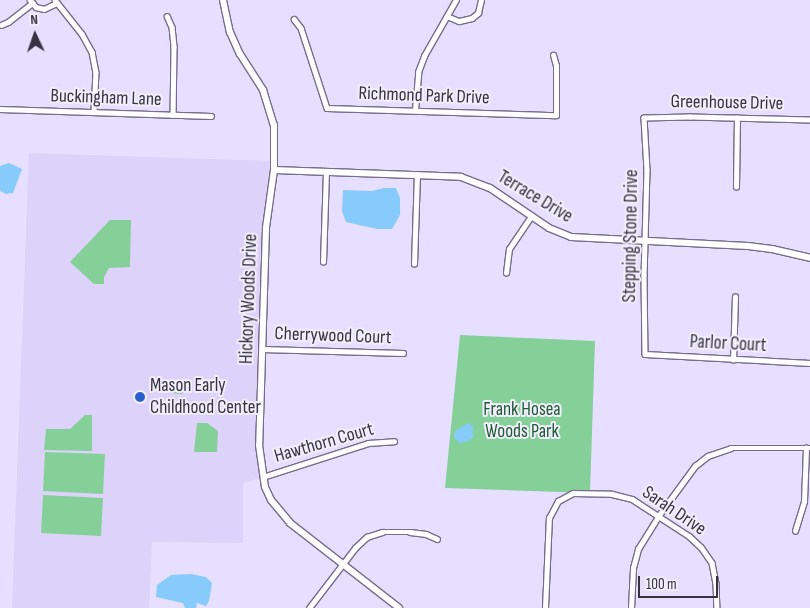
<!DOCTYPE html>
<style>
body{margin:0}
#map{position:relative;width:810px;height:608px;overflow:hidden;background:#e7dfff;font-family:"Sofia Sans Condensed",sans-serif}
div>[style]{position:absolute}
.built>*{inset:0;background:#ddd2f9}
.green>*{inset:0;background:#84d098}
.water>*{inset:0;background:#86cbf9}
.roads{filter:drop-shadow(1px 0 #756d8a) drop-shadow(-1px 0 #756d8a) drop-shadow(0 1px #756d8a) drop-shadow(0 -1px #756d8a)}
.street>*{height:4.5px;margin:-2.25px;padding:0 2.25px;transform-origin:2.25px;border-radius:2.25px;background:#fff}
.secondary>*{height:6px;margin:-3px;padding:0 3px;transform-origin:3px;border-radius:3px;background:#fff}
.dots>*{width:14px;height:14px;translate:-50% -50%;box-sizing:border-box;border:2px solid #f2effc;border-radius:50%}
span{translate:-50% -50%;white-space:nowrap;text-align:center;line-height:1.15;-webkit-text-stroke:4px #f2effc;paint-order:stroke}
.street-label{font-size:19px;color:#36323f}
.poi-label{font-size:19px;color:#36323f}
.left{translate:0 -50%;text-align:left}
.park-label{font-size:19px;color:#1e5a33}
.north{position:absolute;left:10px;top:10px;width:50px;height:50px;-webkit-text-stroke:4px #f2effc;paint-order:stroke;rotate:357deg;font-size:14px;font-weight:700;line-height:20px;text-align:center;color:#36323f}
.north::after{content:'';display:block;margin:auto;width:18px;height:22px;background:#36323f;clip-path:polygon(50% 0,100% 100%,50% 72%,0 100%)}
.scale{position:absolute;left:638px;top:576px;width:80px;height:22px;box-sizing:border-box;border:2px solid #36323f;border-top:0;padding-left:6px;font-size:15px;line-height:18px;white-space:nowrap;color:#36323f;-webkit-text-stroke:4px #f2effc;paint-order:stroke}
</style>
<div id="map">
<div class="built">
<i style="clip-path:polygon(29px 153px,274px 161px,268px 216px,259px 445px,263px 477px,243px 483px,243px 543px,152px 542px,149px 608px,12px 608px)"></i>
</div>
<div class="green">
<i style="clip-path:polygon(110px 220px,131px 220px,130px 267px,109px 268px,104px 277px,104px 284px,94px 284px,70px 262px)"></i>
<i style="clip-path:polygon(460px 335px,595px 341px,590px 493px,445px 488px)"></i>
<i style="clip-path:polygon(171px 384px,182px 384px,190px 389px,181px 394px,171px 393px,165px 389px)"></i>
<i style="clip-path:polygon(85px 415px,92px 415px,92px 451px,44px 450px,46px 429px,70px 429px)"></i>
<i style="clip-path:polygon(197px 423px,207px 423px,218px 431px,217px 452px,194px 452px)"></i>
<i style="clip-path:polygon(45px 452px,105px 454px,103px 494px,43px 491px)"></i>
<i style="clip-path:polygon(43px 495px,103px 498px,101px 536px,41px 533px)"></i>
</div>
<div class="water">
<i style="clip-path:polygon(9px 163px,22px 169px,13px 193px,6px 194px,0 191px,0 166px)"></i>
<i style="clip-path:polygon(384px 188px,396px 188px,400px 198px,400px 215px,392px 229px,377px 229px,346px 222px,342px 211px,343px 190px,372px 191px)"></i>
<i style="clip-path:polygon(468px 423px,473px 426px,473px 437px,469px 441px,459px 443px,454px 437px,455px 431px)"></i>
<i style="clip-path:polygon(191px 574px,206px 577px,212px 583px,209px 601px,206px 606px,197px 603px,196px 608px,185px 608px,183px 603px,156px 597px,157px 585px,171px 575px)"></i>
</div>
<div class="roads">
<div class="street">
<i style="left:30px;top:0;width:9px;rotate:49deg"></i>
<i style="left:36px;top:7px;width:8px;rotate:14deg"></i>
<i style="left:44px;top:9px;width:14px;rotate:-25deg"></i>
<i style="left:55px;top:0;width:43px;rotate:51.5deg"></i>
<i style="left:82px;top:34px;width:21px;rotate:61deg"></i>
<i style="left:92px;top:52px;width:20px;rotate:79deg"></i>
<i style="left:96px;top:72px;width:40px;rotate:92.9deg"></i>
<i style="left:167px;top:16px;width:12px;rotate:66deg"></i>
<i style="left:172px;top:27px;width:20px;rotate:84deg"></i>
<i style="left:174px;top:47px;width:68px;rotate:90.8deg"></i>
<i style="left:447px;top:16px;width:13px;rotate:23deg"></i>
<i style="left:459px;top:21px;width:13px;rotate:-13deg"></i>
<i style="left:472px;top:18px;width:8px;rotate:-40deg"></i>
<i style="left:478px;top:13px;width:13px;rotate:-77deg"></i>
<i style="left:294px;top:19px;width:11px;rotate:52deg"></i>
<i style="left:301px;top:28px;width:84px;rotate:72deg"></i>
<i style="left:327px;top:108px;width:229px;rotate:1.8deg"></i>
<i style="left:556px;top:115px;width:49px;rotate:-90deg"></i>
<i style="left:556px;top:66px;width:11px;rotate:-105deg"></i>
<i style="left:1px;top:25px;width:8px;rotate:-23deg"></i>
<i style="left:8px;top:22px;width:31px;rotate:-38deg"></i>
<i style="left:0;top:109px;width:211px;rotate:1.9deg"></i>
<i style="left:415px;top:110px;width:38px;rotate:-85deg"></i>
<i style="left:418px;top:72px;width:17px;rotate:-69deg"></i>
<i style="left:424px;top:56px;width:64px;rotate:-60.3deg"></i>
<i style="left:810px;top:120px;width:120px;rotate:-178.6deg"></i>
<i style="left:690px;top:117px;width:46px;rotate:178.8deg"></i>
<i style="left:644px;top:118px;width:52px;rotate:86.7deg"></i>
<i style="left:647px;top:170px;width:105px;rotate:91.6deg"></i>
<i style="left:644px;top:275px;width:79px;rotate:89.3deg"></i>
<i style="left:645px;top:354px;width:165px;rotate:3.1deg"></i>
<i style="left:736px;top:187px;width:69px;rotate:-89.2deg"></i>
<i style="left:323px;top:262px;width:90px;rotate:-88.1deg"></i>
<i style="left:414px;top:264px;width:89px;rotate:-88.1deg"></i>
<i style="left:506px;top:273px;width:24px;rotate:-83deg"></i>
<i style="left:509px;top:249px;width:40px;rotate:-56deg"></i>
<i style="left:262px;top:349px;width:141px;rotate:1.6deg"></i>
<i style="left:733px;top:360px;width:63px;rotate:-88.2deg"></i>
<i style="left:263px;top:477px;width:110px;rotate:-17.9deg"></i>
<i style="left:368px;top:443px;width:26px;rotate:-4deg"></i>
<i style="left:795px;top:531px;width:31px;rotate:-73deg"></i>
<i style="left:804px;top:501px;width:53px;rotate:-87.8deg"></i>
<i style="left:309px;top:608px;width:76px;rotate:-52.5deg"></i>
<i style="left:355px;top:548px;width:16px;rotate:-43deg"></i>
<i style="left:367px;top:537px;width:16px;rotate:-18deg"></i>
<i style="left:382px;top:532px;width:28px"></i>
<i style="left:410px;top:532px;width:16px;rotate:7deg"></i>
<i style="left:426px;top:534px;width:12px;rotate:24deg"></i>
<i style="left:545px;top:608px;width:90px;rotate:-87.5deg"></i>
<i style="left:549px;top:518px;width:19px;rotate:-62deg"></i>
<i style="left:558px;top:501px;width:17px;rotate:-28deg"></i>
<i style="left:573px;top:493px;width:39px;rotate:1deg"></i>
<i style="left:612px;top:494px;width:21px;rotate:14deg"></i>
<i style="left:632px;top:499px;width:68px;rotate:33deg"></i>
<i style="left:689px;top:536px;width:16px;rotate:43deg"></i>
<i style="left:701px;top:547px;width:19px;rotate:55deg"></i>
<i style="left:712px;top:563px;width:20px;rotate:79deg"></i>
<i style="left:716px;top:583px;width:25px;rotate:88deg"></i>
<i style="left:631px;top:608px;width:40px;rotate:-87.1deg"></i>
<i style="left:633px;top:568px;width:20px;rotate:-75deg"></i>
<i style="left:638px;top:549px;width:40px;rotate:-58deg"></i>
<i style="left:659px;top:515px;width:61px;rotate:-53.7deg"></i>
<i style="left:695px;top:466px;width:16px;rotate:-38deg"></i>
<i style="left:708px;top:456px;width:24px;rotate:-19deg"></i>
<i style="left:731px;top:448px;width:79px"></i>
</div>
<div class="secondary">
<i style="left:223px;top:0;width:33px;rotate:78deg"></i>
<i style="left:230px;top:32px;width:24px;rotate:66deg"></i>
<i style="left:240px;top:54px;width:43px;rotate:57.4deg"></i>
<i style="left:263px;top:90px;width:37px;rotate:73deg"></i>
<i style="left:274px;top:125px;width:45px;rotate:90deg"></i>
<i style="left:274px;top:170px;width:59px;rotate:97.9deg"></i>
<i style="left:266px;top:228px;width:217px;rotate:91.8deg"></i>
<i style="left:259px;top:445px;width:42px;rotate:81.9deg"></i>
<i style="left:265px;top:487px;width:14px;rotate:65deg"></i>
<i style="left:271px;top:500px;width:30px;rotate:50deg"></i>
<i style="left:290px;top:523px;width:138px;rotate:37.9deg"></i>
<i style="left:274px;top:170px;width:187px;rotate:2.1deg"></i>
<i style="left:461px;top:177px;width:31px;rotate:21deg"></i>
<i style="left:490px;top:188px;width:71px;rotate:34.1deg"></i>
<i style="left:549px;top:228px;width:24px;rotate:22deg"></i>
<i style="left:571px;top:237px;width:177px;rotate:2.9deg"></i>
<i style="left:748px;top:246px;width:24px;rotate:7deg"></i>
<i style="left:772px;top:249px;width:39px;rotate:13deg"></i>
</div>
</div>
<div class="dots">
<i style="left:140px;top:397px;background:#2861cf"></i>
</div>
<div class="street-label">
<span style="left:424px;top:96px;rotate:2deg">Richmond Park Drive</span>
<span style="left:106px;top:98px;rotate:2deg">Buckingham Lane</span>
<span style="left:727px;top:103px;rotate:1deg">Greenhouse Drive</span>
<span style="left:535px;top:197px;rotate:31deg">Terrace Drive</span>
<span style="left:631px;top:236px;rotate:-89deg">Stepping Stone Drive</span>
<span style="left:249px;top:299px;rotate:-88deg">Hickory Woods Drive</span>
<span style="left:333px;top:336px;rotate:2deg">Cherrywood Court</span>
<span style="left:728px;top:344px;rotate:3deg">Parlor Court</span>
<span style="left:324px;top:443px;rotate:-16deg">Hawthorn Court</span>
<span style="left:674px;top:511px;rotate:34deg">Sarah Drive</span>
</div>
<div class="poi-label">
<span class="left" style="left:150px;top:397px">Mason Early<br>Childhood Center</span>
</div>
<div class="park-label">
<span style="left:522px;top:421px">Frank Hosea<br>Woods Park</span>
</div>
<div class="north">N</div>
<div class="scale">100 m</div>
</div>
